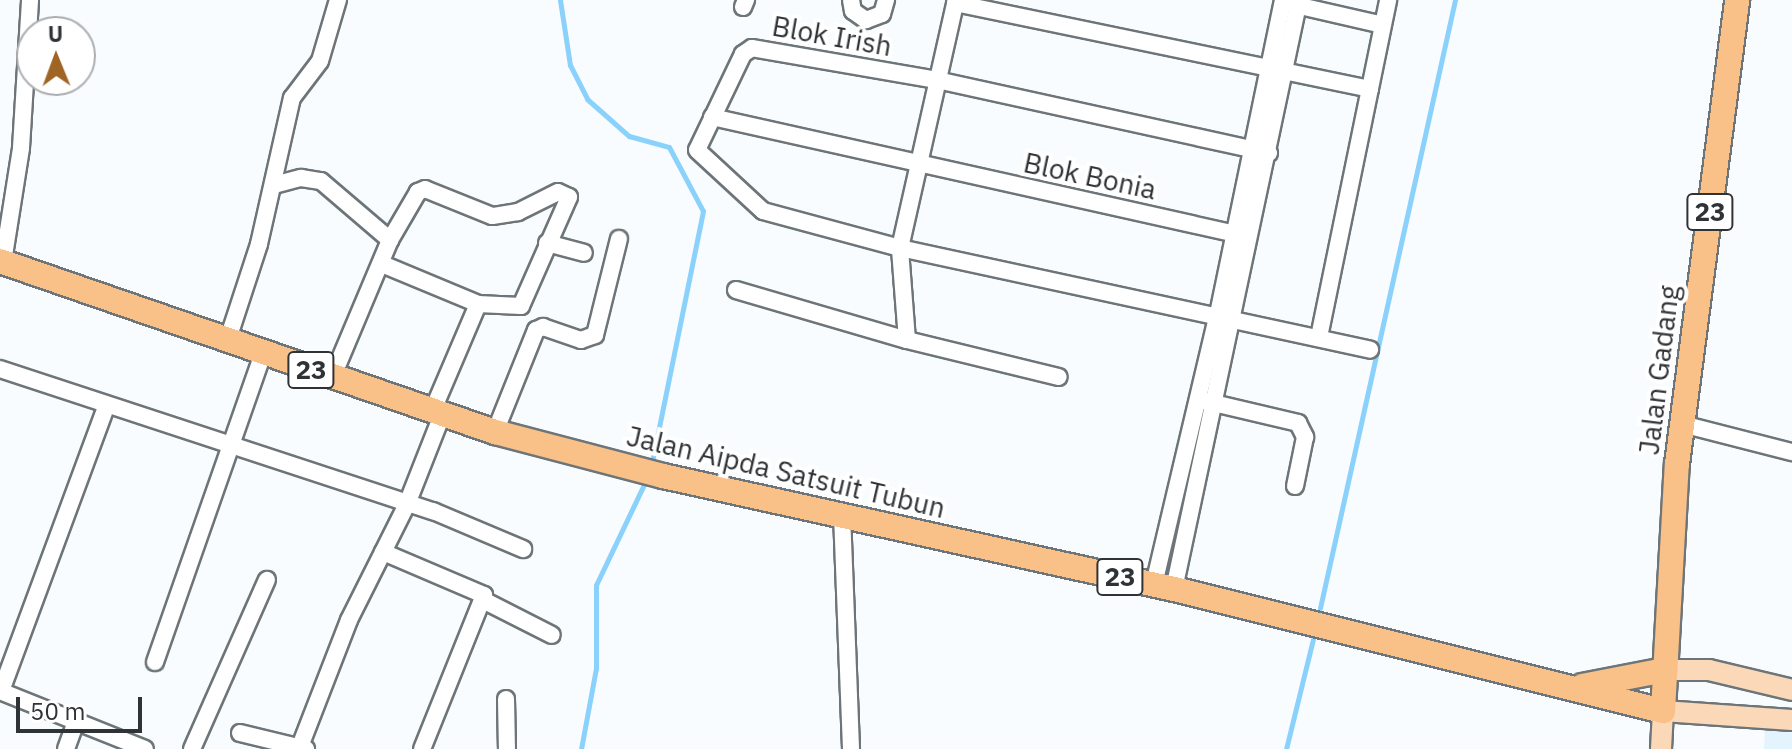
<!DOCTYPE html>
<style>
body{margin:0}
#map{position:relative;width:1792px;height:749px;overflow:hidden;background:#f8fcfe;font-family:"IBM Plex Sans",sans-serif}
div>[style]{position:absolute}
.built>*{inset:0;background:#e3f4fe}
.stream>*{height:5px;margin:-2.5px;padding:0 2.5px;transform-origin:2.5px;border-radius:2.5px;background:#8ad1fb}
.roads{filter:drop-shadow(2px 0 #6d7579) drop-shadow(-2px 0 #6d7579) drop-shadow(0 2px #6d7579) drop-shadow(0 -2px #6d7579)}
.minor>*{height:16px;margin:-8px;padding:0 8px;transform-origin:8px;border-radius:8px;background:#fff}
.major>*{height:20px;margin:-10px;padding:0 10px;transform-origin:10px;border-radius:10px;background:#fbd9b8}
.highway>*{height:24px;margin:-12px;padding:0 12px;transform-origin:12px;border-radius:12px;background:#f9c088}
span{translate:-50% -50%;white-space:nowrap;text-align:center;line-height:1.15;-webkit-text-stroke:8px #fff;paint-order:stroke}
.shield-label span{padding:2px 6px;background:#fff;border:2px solid;border-radius:6px;-webkit-text-stroke-width:0}
.shield-label{font-size:26px;color:#303336;font-weight:700}
.street-label{font-size:28px;color:#303336}
.north{position:absolute;left:16px;top:16px;width:80px;height:80px;box-sizing:border-box;background:#fff;border:2px solid #acadaf;border-radius:50%;rotate:359deg;font-size:22px;font-weight:700;line-height:32px;text-align:center;color:#303336}
.north::after{content:'';display:block;margin:auto;width:28px;height:36px;background:#9f6524;clip-path:polygon(50% 0,100% 100%,50% 72%,0 100%)}
.scale{position:absolute;left:16px;top:697px;width:126px;height:36px;box-sizing:border-box;border:4px solid #303336;border-top:0;padding-left:10px;font-size:24px;line-height:28px;white-space:nowrap;color:#303336;-webkit-text-stroke:6px #fff;paint-order:stroke}
</style>
<div id="map">
<div class="built">
<i style="clip-path:polygon(1765px 728px,1792px 733px,1792px 749px,1764px 749px)"></i>
</div>
<div class="stream">
<i style="left:560px;top:0;width:66px;rotate:81.3deg"></i>
<i style="left:570px;top:65px;width:38px;rotate:63deg"></i>
<i style="left:587px;top:99px;width:56px;rotate:41.4deg"></i>
<i style="left:629px;top:136px;width:41px;rotate:15.4deg"></i>
<i style="left:669px;top:147px;width:72px;rotate:62deg"></i>
<i style="left:703px;top:211px;width:261px;rotate:101.5deg"></i>
<i style="left:1320px;top:608px;width:623px;rotate:-77.48deg"></i>
<i style="left:581px;top:749px;width:82px;rotate:-79.5deg"></i>
<i style="left:596px;top:668px;width:83px;rotate:-90deg"></i>
<i style="left:596px;top:585px;width:116px;rotate:-64.5deg"></i>
<i style="left:1286px;top:749px;width:113px;rotate:-76.2deg"></i>
</div>
<div class="roads">
<div class="minor">
<i style="left:851px;top:0;width:11px;rotate:80deg"></i>
<i style="left:853px;top:11px;width:16px;rotate:35deg"></i>
<i style="left:866px;top:20px;width:17px;rotate:-21deg"></i>
<i style="left:882px;top:14px;width:15px;rotate:-74deg"></i>
<i style="left:955px;top:3px;width:424px;rotate:11.7deg"></i>
<i style="left:1287px;top:3px;width:98px;rotate:12.9deg"></i>
<i style="left:743px;top:7px;width:8px;rotate:-67deg"></i>
<i style="left:712px;top:117px;width:546px;rotate:12.59deg"></i>
<i style="left:1269px;top:153px;width:340px;rotate:-167.6deg"></i>
<i style="left:937px;top:80px;width:188px;rotate:-170.2deg"></i>
<i style="left:752px;top:48px;width:11px;rotate:146deg"></i>
<i style="left:743px;top:54px;width:106px;rotate:115.6deg"></i>
<i style="left:697px;top:150px;width:90px;rotate:42.7deg"></i>
<i style="left:763px;top:211px;width:142px;rotate:15.1deg"></i>
<i style="left:900px;top:248px;width:481px;rotate:12.2deg"></i>
<i style="left:274px;top:185px;width:28px;rotate:-15deg"></i>
<i style="left:301px;top:178px;width:20px;rotate:9deg"></i>
<i style="left:321px;top:181px;width:91px;rotate:40.5deg"></i>
<i style="left:390px;top:240px;width:150px;rotate:112.8deg"></i>
<i style="left:547px;top:243px;width:38px;rotate:15deg"></i>
<i style="left:3px;top:262px;width:115px;rotate:-81deg"></i>
<i style="left:21px;top:148px;width:148px;rotate:-86.5deg"></i>
<i style="left:382px;top:264px;width:104px;rotate:22.6deg"></i>
<i style="left:478px;top:304px;width:43px;rotate:2.7deg"></i>
<i style="left:521px;top:306px;width:119px;rotate:-66.2deg"></i>
<i style="left:569px;top:197px;width:12px;rotate:-156deg"></i>
<i style="left:558px;top:192px;width:45px;rotate:153.4deg"></i>
<i style="left:518px;top:212px;width:26px;rotate:171deg"></i>
<i style="left:492px;top:216px;width:72px;rotate:-158.1deg"></i>
<i style="left:425px;top:189px;width:8px;rotate:157deg"></i>
<i style="left:418px;top:192px;width:56px;rotate:120.3deg"></i>
<i style="left:736px;top:290px;width:178px;rotate:16.3deg"></i>
<i style="left:907px;top:340px;width:156px;rotate:13.7deg"></i>
<i style="left:1319px;top:337px;width:344px;rotate:-78.4deg"></i>
<i style="left:228px;top:339px;width:100px;rotate:-71.9deg"></i>
<i style="left:259px;top:244px;width:150px;rotate:-77.3deg"></i>
<i style="left:292px;top:98px;width:46px;rotate:-52.9deg"></i>
<i style="left:320px;top:61px;width:64px;rotate:-73.6deg"></i>
<i style="left:907px;top:340px;width:92px;rotate:-94.4deg"></i>
<i style="left:900px;top:248px;width:254px;rotate:-77.3deg"></i>
<i style="left:0;top:369px;width:456px;rotate:18.2deg"></i>
<i style="left:433px;top:511px;width:98px;rotate:22.9deg"></i>
<i style="left:1205px;top:401px;width:96px;rotate:13.3deg"></i>
<i style="left:1298px;top:423px;width:16px;rotate:63deg"></i>
<i style="left:1305px;top:437px;width:50px;rotate:101.5deg"></i>
<i style="left:432px;top:412px;width:117px;rotate:-66.9deg"></i>
<i style="left:1682px;top:424px;width:114px;rotate:14.3deg"></i>
<i style="left:495px;top:432px;width:110px;rotate:-68.1deg"></i>
<i style="left:536px;top:330px;width:8px;rotate:-23deg"></i>
<i style="left:543px;top:327px;width:40px;rotate:18.9deg"></i>
<i style="left:581px;top:340px;width:15px;rotate:-20deg"></i>
<i style="left:595px;top:335px;width:99px;rotate:-76deg"></i>
<i style="left:842px;top:514px;width:235px;rotate:87.8deg"></i>
<i style="left:383px;top:552px;width:110px;rotate:23.1deg"></i>
<i style="left:484px;top:595px;width:166px;rotate:111.9deg"></i>
<i style="left:1154px;top:584px;width:277px;rotate:-76.7deg"></i>
<i style="left:1218px;top:314px;width:321px;rotate:-78.3deg"></i>
<i style="left:1174px;top:589px;width:602px;rotate:-78.02deg"></i>
<i style="left:483px;top:600px;width:77px;rotate:26.9deg"></i>
<i style="left:155px;top:662px;width:327px;rotate:-70.7deg"></i>
<i style="left:0;top:691px;width:156px;rotate:21.8deg"></i>
<i style="left:1px;top:691px;width:303px;rotate:-69.7deg"></i>
<i style="left:506px;top:699px;width:50px;rotate:88.9deg"></i>
<i style="left:240px;top:733px;width:68px;rotate:13.6deg"></i>
<i style="left:66px;top:749px;width:29px;rotate:-70deg"></i>
<i style="left:192px;top:749px;width:185px;rotate:-66.1deg"></i>
<i style="left:299px;top:749px;width:138px;rotate:-68.8deg"></i>
<i style="left:349px;top:620px;width:130px;rotate:-63.4deg"></i>
<i style="left:407px;top:504px;width:96px;rotate:-68.5deg"></i>
</div>
<div class="major">
<i style="left:1665px;top:670px;width:44px"></i>
<i style="left:1709px;top:670px;width:85px;rotate:13.5deg"></i>
<i style="left:1661px;top:749px;width:38px;rotate:-87deg"></i>
<i style="left:1663px;top:711px;width:129px;rotate:4deg"></i>
</div>
<div class="highway">
<i style="left:0;top:261px;width:524px;rotate:19.06deg"></i>
<i style="left:495px;top:432px;width:174px;rotate:14.7deg"></i>
<i style="left:663px;top:476px;width:523px;rotate:12.47deg"></i>
<i style="left:1174px;top:589px;width:504px;rotate:14.01deg"></i>
<i style="left:1663px;top:711px;width:247px;rotate:-86.8deg"></i>
<i style="left:1677px;top:464px;width:468px;rotate:-82.6deg"></i>
<i style="left:1582px;top:686px;width:85px;rotate:-10.9deg"></i>
</div>
</div>
<div class="shield-label">
<span style="left:1710px;top:212px">23</span>
<span style="left:311px;top:370px">23</span>
<span style="left:1120px;top:577px">23</span>
</div>
<div class="street-label">
<span style="left:832px;top:36px;rotate:10deg">Blok Irish</span>
<span style="left:1090px;top:176px;rotate:12deg">Blok Bonia</span>
<span style="left:1659px;top:370px;rotate:-83deg">Jalan Gadang</span>
<span style="left:786px;top:472px;rotate:13deg">Jalan Aipda Satsuit Tubun</span>
</div>
<div class="north">U</div>
<div class="scale">50 m</div>
</div>
